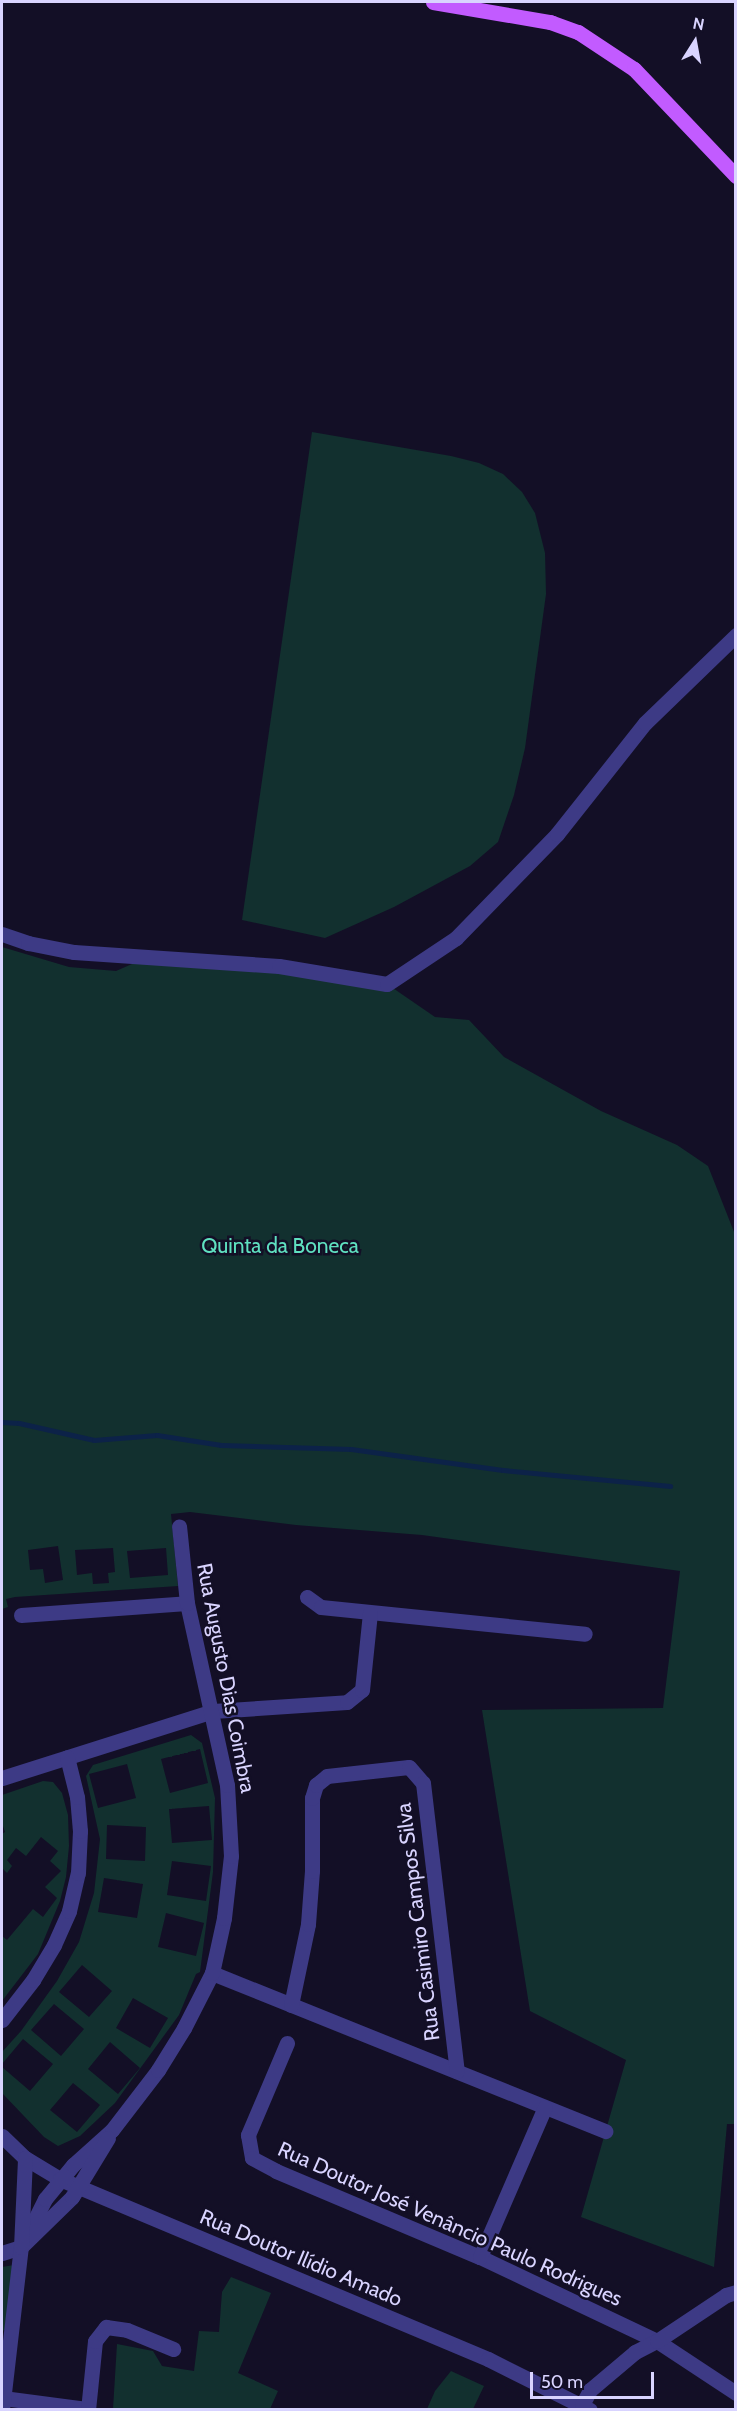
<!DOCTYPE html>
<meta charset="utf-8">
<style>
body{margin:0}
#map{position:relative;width:737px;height:2411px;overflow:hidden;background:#130f26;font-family:Cabin,sans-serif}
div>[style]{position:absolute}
.green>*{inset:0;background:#12302f}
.stream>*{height:5px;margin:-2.5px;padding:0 2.5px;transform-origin:2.5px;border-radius:2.5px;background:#0c2248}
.minor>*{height:15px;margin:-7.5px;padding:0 7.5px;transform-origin:7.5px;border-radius:7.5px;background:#3d3a85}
.major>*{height:15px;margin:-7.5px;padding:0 7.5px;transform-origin:7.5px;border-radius:7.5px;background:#c25bff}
span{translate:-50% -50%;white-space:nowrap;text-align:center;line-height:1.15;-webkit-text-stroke:5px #130f26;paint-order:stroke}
.park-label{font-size:21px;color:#5fe0c0}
.street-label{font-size:21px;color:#d9d4ff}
.frame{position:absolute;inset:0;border:3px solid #d9d4ff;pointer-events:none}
.north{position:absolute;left:665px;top:12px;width:60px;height:60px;-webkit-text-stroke:4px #130f26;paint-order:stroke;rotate:11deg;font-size:16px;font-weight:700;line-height:24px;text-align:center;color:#d9d4ff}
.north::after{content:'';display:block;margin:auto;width:21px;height:27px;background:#d9d4ff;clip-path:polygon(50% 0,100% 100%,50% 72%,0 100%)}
.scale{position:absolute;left:530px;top:2372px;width:124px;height:27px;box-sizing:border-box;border:3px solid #d9d4ff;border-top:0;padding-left:8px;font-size:18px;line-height:21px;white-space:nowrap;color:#d9d4ff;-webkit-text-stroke:4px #130f26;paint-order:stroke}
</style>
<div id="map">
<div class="green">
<i style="clip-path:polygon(312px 432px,451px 456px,479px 463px,503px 474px,522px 492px,535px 513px,545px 553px,546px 594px,525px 748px,514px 795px,498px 842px,470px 866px,394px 907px,325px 938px,242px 920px)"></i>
<i style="clip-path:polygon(evenodd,2px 947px,69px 967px,116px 971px,148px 957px,387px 984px,435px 1017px,469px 1020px,504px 1057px,601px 1111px,677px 1145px,708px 1166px,736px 1237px,736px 2124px,727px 2124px,714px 2267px,581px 2217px,626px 2060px,530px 2011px,482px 1710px,663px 1708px,680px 1571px,422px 1535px,296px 1525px,190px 1512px,171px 1514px,178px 1586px,15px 1597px,6px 1599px,8px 1607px,2px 1609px,2px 947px,58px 1546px,63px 1580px,45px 1583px,43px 1569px,30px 1570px,28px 1550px,58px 1546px,2px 947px,113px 1548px,115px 1572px,108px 1573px,109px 1583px,93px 1584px,92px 1573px,77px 1575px,75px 1550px,113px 1548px,2px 947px,166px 1548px,168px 1575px,130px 1578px,127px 1551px,166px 1548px)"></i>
<i style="clip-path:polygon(evenodd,191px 1735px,202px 1743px,215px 1798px,213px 1872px,200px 1972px,196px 1974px,179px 2015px,115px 2103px,80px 2136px,58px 2146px,44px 2137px,2px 2093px,2px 2067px,30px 2091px,53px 2064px,23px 2039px,2px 2064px,2px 2052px,21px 2031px,57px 1981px,79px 1942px,94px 1893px,100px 1839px,86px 1776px,93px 1765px,191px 1735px,200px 1749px,208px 1783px,170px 1793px,161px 1759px,200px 1749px,191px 1735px,127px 1764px,136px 1798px,98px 1808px,89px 1774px,127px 1764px,191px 1735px,209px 1806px,212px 1840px,172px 1843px,169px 1809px,209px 1806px,191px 1735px,107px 1825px,146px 1827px,145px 1861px,106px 1859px,107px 1825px,191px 1735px,172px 1861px,211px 1866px,206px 1901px,167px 1895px,172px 1861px,191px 1735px,104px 1878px,143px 1884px,137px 1918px,98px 1912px,104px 1878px,191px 1735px,166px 1913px,204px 1923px,196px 1956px,158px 1947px,166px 1913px,191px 1735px,82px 1965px,112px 1991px,89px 2017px,59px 1992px,82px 1965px,191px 1735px,133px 1998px,168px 2018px,150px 2048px,116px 2028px,133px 1998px,191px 1735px,54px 2004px,84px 2029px,61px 2056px,31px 2030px,54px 2004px,191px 1735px,110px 2042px,140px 2068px,118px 2094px,88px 2069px,110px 2042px,191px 1735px,73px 2083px,100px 2105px,77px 2132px,50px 2110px,73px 2083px)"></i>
<i style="clip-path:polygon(43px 1781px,53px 1782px,62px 1793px,68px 1815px,69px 1846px,66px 1877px,60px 1901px,38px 1954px,2px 2001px,2px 1936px,7px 1940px,33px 1909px,43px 1917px,57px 1898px,45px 1887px,61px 1871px,50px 1861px,58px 1851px,41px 1837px,26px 1856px,16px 1848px,7px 1860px,12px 1866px,7px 1873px,2px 1868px,2px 1834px,5px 1832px,2px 1823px,2px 1795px)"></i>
<i style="clip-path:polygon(14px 2265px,5px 2330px,2px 2331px,2px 2267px)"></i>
<i style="clip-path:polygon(231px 2277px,271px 2293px,238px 2373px,278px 2391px,270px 2409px,113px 2409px,117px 2344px,153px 2351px,162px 2366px,194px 2371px,199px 2331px,219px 2332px,222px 2292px)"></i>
<i style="clip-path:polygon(451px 2371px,484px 2386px,473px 2409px,427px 2409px,435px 2391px)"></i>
</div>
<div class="stream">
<i style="left:2px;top:1422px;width:17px;rotate:3deg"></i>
<i style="left:19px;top:1423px;width:77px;rotate:12.8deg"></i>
<i style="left:94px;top:1440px;width:63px;rotate:-4.5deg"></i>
<i style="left:157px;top:1435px;width:65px;rotate:8.9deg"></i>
<i style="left:221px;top:1445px;width:130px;rotate:1.8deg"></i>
<i style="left:351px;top:1449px;width:153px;rotate:7.9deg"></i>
<i style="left:503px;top:1470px;width:168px;rotate:5.5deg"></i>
</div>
<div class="minor">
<i style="left:2px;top:934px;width:28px;rotate:19deg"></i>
<i style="left:28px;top:943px;width:47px;rotate:11.1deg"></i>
<i style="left:74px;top:952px;width:205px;rotate:3.9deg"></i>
<i style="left:279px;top:966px;width:109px;rotate:9.5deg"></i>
<i style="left:387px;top:984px;width:83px;rotate:-33.7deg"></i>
<i style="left:456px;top:938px;width:145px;rotate:-45.8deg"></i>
<i style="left:557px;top:834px;width:142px;rotate:-51.6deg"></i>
<i style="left:645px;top:723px;width:127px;rotate:-44deg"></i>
<i style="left:307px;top:1597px;width:17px;rotate:36deg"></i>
<i style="left:321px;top:1607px;width:265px;rotate:5.8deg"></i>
<i style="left:21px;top:1615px;width:166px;rotate:-4.1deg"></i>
<i style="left:2px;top:1778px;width:221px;rotate:-17.6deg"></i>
<i style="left:213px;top:1711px;width:134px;rotate:-3.8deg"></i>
<i style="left:347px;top:1702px;width:19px;rotate:-39deg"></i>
<i style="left:362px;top:1690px;width:77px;rotate:-84.1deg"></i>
<i style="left:212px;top:1973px;width:424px;rotate:21.9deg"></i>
<i style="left:291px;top:2005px;width:83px;rotate:-78.1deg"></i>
<i style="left:308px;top:1924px;width:53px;rotate:-85.7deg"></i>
<i style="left:312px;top:1871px;width:73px;rotate:-90deg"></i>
<i style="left:312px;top:1798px;width:14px;rotate:-73deg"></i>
<i style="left:316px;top:1785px;width:14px;rotate:-39deg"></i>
<i style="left:327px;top:1776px;width:82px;rotate:-6.3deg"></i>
<i style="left:409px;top:1767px;width:21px;rotate:49deg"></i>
<i style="left:423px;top:1783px;width:290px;rotate:83.3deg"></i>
<i style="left:2px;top:2020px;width:51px;rotate:-52.2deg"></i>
<i style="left:33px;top:1980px;width:41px;rotate:-59deg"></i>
<i style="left:54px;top:1945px;width:37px;rotate:-66deg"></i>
<i style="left:69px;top:1911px;width:39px;rotate:-77deg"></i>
<i style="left:78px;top:1873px;width:42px;rotate:-87.3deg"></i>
<i style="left:80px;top:1831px;width:34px;rotate:-95deg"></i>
<i style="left:77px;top:1797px;width:41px;rotate:-104deg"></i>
<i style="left:287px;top:2043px;width:100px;rotate:113deg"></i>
<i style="left:248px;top:2135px;width:23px;rotate:80deg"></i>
<i style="left:252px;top:2158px;width:27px;rotate:28deg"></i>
<i style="left:276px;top:2171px;width:221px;rotate:22.9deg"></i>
<i style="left:480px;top:2257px;width:196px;rotate:25.4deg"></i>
<i style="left:657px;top:2341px;width:95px;rotate:33.4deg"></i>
<i style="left:2px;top:2136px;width:32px;rotate:44deg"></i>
<i style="left:25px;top:2158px;width:41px;rotate:31deg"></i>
<i style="left:60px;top:2179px;width:464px;rotate:22.8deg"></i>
<i style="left:488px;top:2359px;width:114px;rotate:26.6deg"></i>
<i style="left:21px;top:2247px;width:54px;rotate:-63.4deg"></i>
<i style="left:45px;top:2199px;width:44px;rotate:-50.5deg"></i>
<i style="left:73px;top:2165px;width:52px;rotate:-41.9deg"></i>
<i style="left:112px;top:2130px;width:76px;rotate:-52.5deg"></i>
<i style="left:158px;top:2070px;width:49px;rotate:-58.2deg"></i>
<i style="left:184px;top:2028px;width:62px;rotate:-63deg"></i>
<i style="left:212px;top:1973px;width:56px;rotate:-77.7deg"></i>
<i style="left:224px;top:1918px;width:62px;rotate:-83.6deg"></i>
<i style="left:231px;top:1856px;width:71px;rotate:-93.2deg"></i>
<i style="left:227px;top:1785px;width:186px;rotate:-102.4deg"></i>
<i style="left:187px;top:1603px;width:77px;rotate:-95.9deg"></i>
<i style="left:2px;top:2253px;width:20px;rotate:-18deg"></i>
<i style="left:21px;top:2247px;width:71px;rotate:-44.4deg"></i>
<i style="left:72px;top:2197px;width:69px;rotate:-58.6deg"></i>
<i style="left:480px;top:2257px;width:163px;rotate:-66.6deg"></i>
<i style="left:3px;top:2398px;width:86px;rotate:7.4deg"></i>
<i style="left:582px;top:2405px;width:17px;rotate:-62deg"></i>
<i style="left:590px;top:2390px;width:59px;rotate:-40.2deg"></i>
<i style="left:635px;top:2352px;width:25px;rotate:-27deg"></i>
<i style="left:657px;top:2341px;width:83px;rotate:-33.7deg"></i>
<i style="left:726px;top:2295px;width:10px;rotate:-17deg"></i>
<i style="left:2px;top:2410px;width:164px;rotate:-83.4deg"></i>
<i style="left:21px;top:2247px;width:89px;rotate:-87.4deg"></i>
<i style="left:88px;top:2410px;width:69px;rotate:-84.2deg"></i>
<i style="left:95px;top:2341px;width:18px;rotate:-52deg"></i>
<i style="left:106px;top:2327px;width:21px;rotate:8deg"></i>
<i style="left:127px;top:2330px;width:50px;rotate:22.4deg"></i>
</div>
<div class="major">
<i style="left:433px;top:2px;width:119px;rotate:9.7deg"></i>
<i style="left:550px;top:22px;width:30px;rotate:20deg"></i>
<i style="left:578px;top:32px;width:67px;rotate:33.5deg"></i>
<i style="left:634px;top:69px;width:148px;rotate:46.4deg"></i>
</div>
<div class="park-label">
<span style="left:280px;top:1246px">Quinta da Boneca</span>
</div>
<div class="street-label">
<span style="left:226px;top:1678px;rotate:79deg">Rua Augusto Dias Coimbra</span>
<span style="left:418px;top:1922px;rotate:-97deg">Rua Casimiro Campos Silva</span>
<span style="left:450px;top:2224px;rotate:24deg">Rua Doutor José Venâncio Paulo Rodrigues</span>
<span style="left:301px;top:2258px;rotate:23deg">Rua Doutor Ilídio Amado</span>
</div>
<div class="frame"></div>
<div class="north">N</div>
<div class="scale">50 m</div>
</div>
